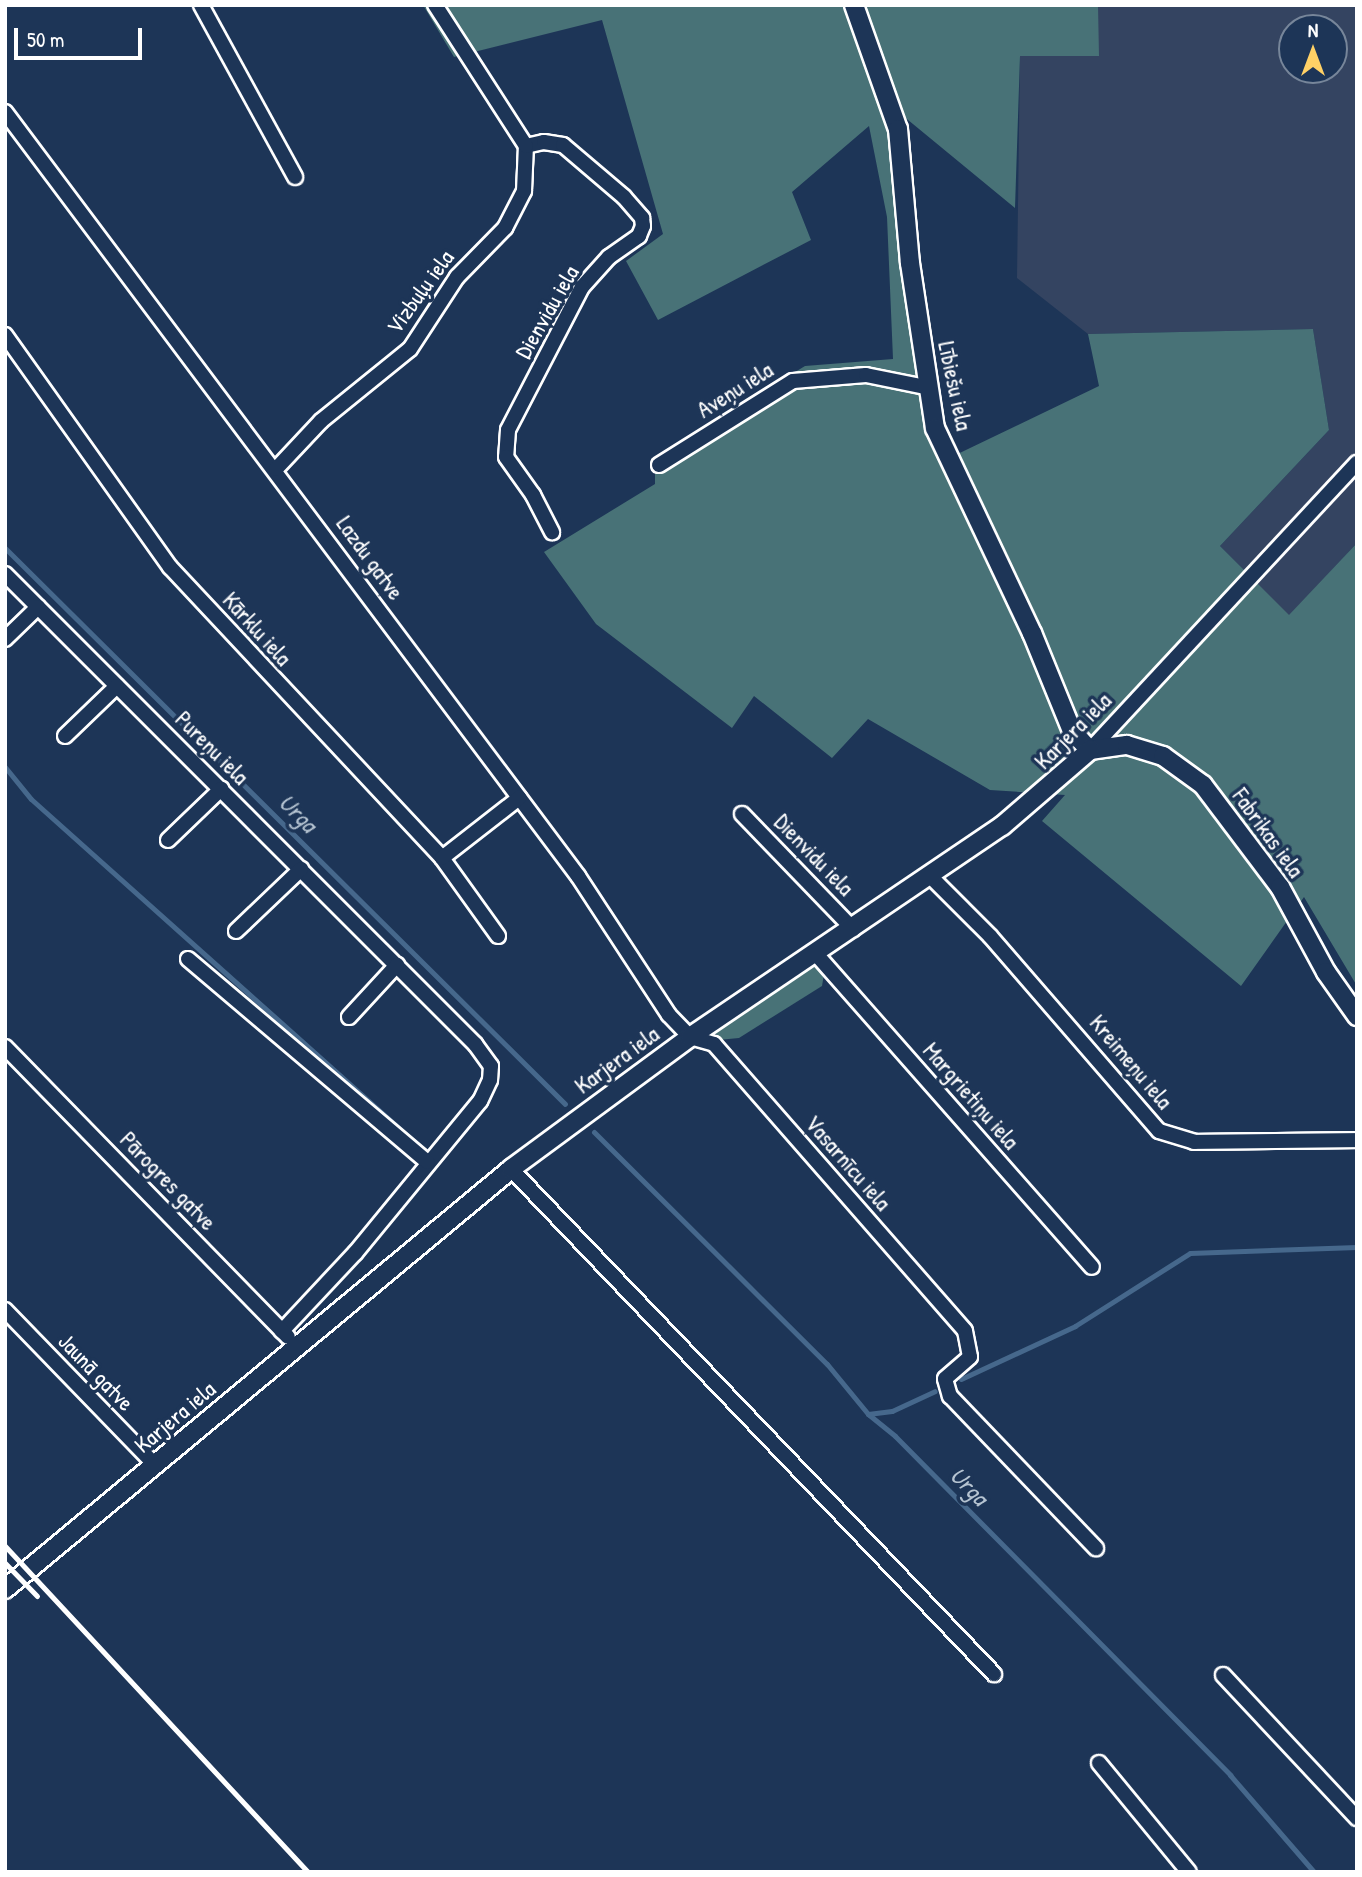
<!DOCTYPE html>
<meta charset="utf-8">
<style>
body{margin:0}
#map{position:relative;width:1362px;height:1877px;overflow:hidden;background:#1d3557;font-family:"Patrick Hand",sans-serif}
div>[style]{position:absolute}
.built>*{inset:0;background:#344461}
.green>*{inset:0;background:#487277}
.stream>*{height:5px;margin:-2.5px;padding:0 2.5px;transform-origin:2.5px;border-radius:2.5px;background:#46688c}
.roads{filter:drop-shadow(2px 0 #fff) drop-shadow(-2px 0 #fff) drop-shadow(0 2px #fff) drop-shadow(0 -2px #fff)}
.minor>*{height:14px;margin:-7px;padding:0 7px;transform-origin:7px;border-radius:7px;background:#1d3557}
.tertiary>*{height:18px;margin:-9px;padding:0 9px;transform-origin:9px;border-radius:9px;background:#1d3557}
.rail>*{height:5px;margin:-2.5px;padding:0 2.5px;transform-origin:2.5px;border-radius:2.5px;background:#fff}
span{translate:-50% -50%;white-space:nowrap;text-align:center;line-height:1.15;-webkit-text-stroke:7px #1d3557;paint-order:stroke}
.street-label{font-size:23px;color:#fff}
.water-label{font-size:24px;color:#b5c3d1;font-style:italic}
.frame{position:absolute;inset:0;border:7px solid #fff;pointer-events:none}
.north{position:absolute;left:1278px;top:14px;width:70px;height:70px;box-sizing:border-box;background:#1d3557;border:2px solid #77869a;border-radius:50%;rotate:0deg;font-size:19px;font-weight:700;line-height:28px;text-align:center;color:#fff}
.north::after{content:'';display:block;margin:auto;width:24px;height:32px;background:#ffd166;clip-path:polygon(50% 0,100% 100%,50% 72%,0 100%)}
.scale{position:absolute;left:14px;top:28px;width:128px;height:32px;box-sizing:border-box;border:4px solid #fff;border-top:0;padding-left:9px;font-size:21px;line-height:24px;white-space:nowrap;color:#fff;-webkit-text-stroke:5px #1d3557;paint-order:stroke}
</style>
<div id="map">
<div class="built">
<i style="clip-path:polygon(evenodd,1098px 5px,1357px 5px,1357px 543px,1289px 616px,1220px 546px,1329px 430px,1313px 329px,1088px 334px,1017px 278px,1020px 56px,1098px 56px,1098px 5px,1292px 28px,1334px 28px,1334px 70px,1292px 70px,1292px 28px)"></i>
</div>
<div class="green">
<i style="clip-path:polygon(423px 5px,1098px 5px,1099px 56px,1020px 56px,1015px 208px,902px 115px,900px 233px,922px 403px,943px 461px,1099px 386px,1088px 334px,1313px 329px,1329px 430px,1220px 546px,1289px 615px,1357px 543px,1357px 986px,1304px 897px,1241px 986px,1042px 821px,1065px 795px,990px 790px,868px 719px,832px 758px,754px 696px,732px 728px,596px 624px,544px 552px,655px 484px,655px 457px,805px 366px,893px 359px,887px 217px,869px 126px,792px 192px,811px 240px,658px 320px,626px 261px,663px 234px,602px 20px,454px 57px)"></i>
<i style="clip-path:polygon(814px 966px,824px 974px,822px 986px,739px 1038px,718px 1040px,715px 1030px)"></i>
</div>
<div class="stream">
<i style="left:5px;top:548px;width:789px;rotate:44.79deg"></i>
<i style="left:5px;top:767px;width:41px;rotate:50.9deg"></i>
<i style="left:31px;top:799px;width:521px;rotate:41.81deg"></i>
<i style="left:594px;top:1132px;width:329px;rotate:44.9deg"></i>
<i style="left:827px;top:1364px;width:65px;rotate:50.6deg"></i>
<i style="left:868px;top:1414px;width:35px;rotate:39deg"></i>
<i style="left:895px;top:1436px;width:477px;rotate:45.3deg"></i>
<i style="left:1230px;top:1775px;width:128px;rotate:49.1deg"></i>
<i style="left:961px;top:1379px;width:126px;rotate:-24.9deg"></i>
<i style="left:1075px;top:1326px;width:136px;rotate:-32.4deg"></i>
<i style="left:1190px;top:1253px;width:167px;rotate:-2.1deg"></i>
<i style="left:868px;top:1414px;width:24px;rotate:-7deg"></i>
<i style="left:892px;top:1411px;width:47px;rotate:-24.9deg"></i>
</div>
<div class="roads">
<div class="minor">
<i style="left:201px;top:5px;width:196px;rotate:61.3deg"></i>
<i style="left:5px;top:112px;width:955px;rotate:53.13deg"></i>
<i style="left:578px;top:876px;width:166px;rotate:56.8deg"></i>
<i style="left:669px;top:1015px;width:30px;rotate:46deg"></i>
<i style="left:690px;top:1037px;width:25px;rotate:16deg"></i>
<i style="left:714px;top:1044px;width:381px;rotate:48.8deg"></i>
<i style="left:965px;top:1331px;width:26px;rotate:79deg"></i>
<i style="left:970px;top:1357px;width:33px;rotate:139deg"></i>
<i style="left:945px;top:1379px;width:18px;rotate:74deg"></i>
<i style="left:950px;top:1396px;width:211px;rotate:46.2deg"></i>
<i style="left:526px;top:146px;width:18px;rotate:-13deg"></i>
<i style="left:544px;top:142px;width:19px;rotate:9deg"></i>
<i style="left:563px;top:145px;width:80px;rotate:40.4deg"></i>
<i style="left:624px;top:197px;width:28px;rotate:49deg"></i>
<i style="left:642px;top:218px;width:8px;rotate:83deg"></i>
<i style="left:643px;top:226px;width:11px;rotate:112deg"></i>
<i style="left:639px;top:236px;width:37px;rotate:145deg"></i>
<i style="left:609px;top:257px;width:40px;rotate:132deg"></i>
<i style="left:582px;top:287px;width:161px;rotate:117.4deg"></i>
<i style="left:508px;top:430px;width:27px;rotate:94deg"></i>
<i style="left:506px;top:457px;width:47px;rotate:54.6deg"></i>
<i style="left:533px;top:495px;width:42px;rotate:62.8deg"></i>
<i style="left:5px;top:335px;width:285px;rotate:54.6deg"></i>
<i style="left:170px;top:567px;width:398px;rotate:46.9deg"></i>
<i style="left:442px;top:858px;width:96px;rotate:54.3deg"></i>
<i style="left:659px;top:465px;width:158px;rotate:-32.1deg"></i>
<i style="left:793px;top:381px;width:73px;rotate:-4.7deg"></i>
<i style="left:866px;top:375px;width:60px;rotate:11.5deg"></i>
<i style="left:276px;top:469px;width:66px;rotate:-46.8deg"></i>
<i style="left:321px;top:421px;width:114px;rotate:-39deg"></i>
<i style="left:410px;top:349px;width:86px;rotate:-56.9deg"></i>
<i style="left:457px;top:277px;width:69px;rotate:-45.6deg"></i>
<i style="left:505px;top:228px;width:42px;rotate:-62.8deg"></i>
<i style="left:524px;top:191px;width:45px;rotate:-87.5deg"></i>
<i style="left:526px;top:146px;width:168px;rotate:-122.8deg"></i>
<i style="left:5px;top:574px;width:665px;rotate:45deg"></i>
<i style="left:475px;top:1044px;width:27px;rotate:54deg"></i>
<i style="left:491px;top:1066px;width:14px;rotate:94deg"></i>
<i style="left:490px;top:1080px;width:23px;rotate:115deg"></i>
<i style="left:480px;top:1101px;width:197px;rotate:129.4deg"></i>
<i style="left:355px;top:1253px;width:107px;rotate:133.1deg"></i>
<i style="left:5px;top:639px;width:46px;rotate:-44.1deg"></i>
<i style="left:65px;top:736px;width:72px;rotate:-43.9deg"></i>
<i style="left:1090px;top:750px;width:392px;rotate:-47.1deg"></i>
<i style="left:742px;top:814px;width:160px;rotate:46deg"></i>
<i style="left:168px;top:840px;width:74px;rotate:-43.9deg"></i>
<i style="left:442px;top:858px;width:98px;rotate:-37.9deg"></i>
<i style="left:931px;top:877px;width:83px;rotate:45deg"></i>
<i style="left:990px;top:936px;width:258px;rotate:49.1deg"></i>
<i style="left:1159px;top:1131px;width:37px;rotate:17deg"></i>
<i style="left:1194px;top:1142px;width:163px;rotate:-0.7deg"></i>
<i style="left:236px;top:931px;width:90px;rotate:-43.6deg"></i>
<i style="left:816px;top:954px;width:417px;rotate:48.6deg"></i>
<i style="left:188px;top:959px;width:314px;rotate:40.3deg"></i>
<i style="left:349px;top:1017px;width:71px;rotate:-47.3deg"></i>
<i style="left:5px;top:1047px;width:405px;rotate:45.7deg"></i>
<i style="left:511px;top:1169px;width:699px;rotate:46.28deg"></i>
<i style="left:5px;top:1310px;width:216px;rotate:45.9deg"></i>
<i style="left:1223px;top:1675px;width:196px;rotate:46.9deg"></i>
<i style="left:1099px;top:1763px;width:141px;rotate:50.5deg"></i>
</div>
<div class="tertiary">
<i style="left:854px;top:5px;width:132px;rotate:70.5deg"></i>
<i style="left:898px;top:129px;width:135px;rotate:84.9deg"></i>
<i style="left:910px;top:263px;width:167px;rotate:81.4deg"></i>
<i style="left:935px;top:428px;width:227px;rotate:64.7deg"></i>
<i style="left:1032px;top:633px;width:106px;rotate:67.8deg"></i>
<i style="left:1072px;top:731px;width:26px;rotate:47deg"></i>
<i style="left:1090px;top:750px;width:37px;rotate:-8deg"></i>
<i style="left:1127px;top:745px;width:38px;rotate:17deg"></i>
<i style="left:1163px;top:756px;width:49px;rotate:35.9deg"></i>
<i style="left:1203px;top:785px;width:128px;rotate:53deg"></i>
<i style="left:1280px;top:887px;width:97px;rotate:61.6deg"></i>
<i style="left:1326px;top:972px;width:54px;rotate:54.8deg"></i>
<i style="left:5px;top:1589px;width:658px;rotate:-39.69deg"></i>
<i style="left:511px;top:1169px;width:222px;rotate:-36.4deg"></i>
<i style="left:690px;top:1037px;width:377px;rotate:-34.1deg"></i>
<i style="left:1002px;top:826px;width:116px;rotate:-40.8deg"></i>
</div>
</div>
<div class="rail">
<i style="left:5px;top:1546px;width:445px;rotate:47.1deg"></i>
<i style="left:5px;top:1563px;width:46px;rotate:45.9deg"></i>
</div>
<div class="street-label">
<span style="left:420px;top:292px;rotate:-54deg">Vizbuļu iela</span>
<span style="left:547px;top:312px;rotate:-60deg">Dienvidu iela</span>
<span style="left:955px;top:386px;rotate:78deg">Lībiešu iela</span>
<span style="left:735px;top:390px;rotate:-32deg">Aveņu iela</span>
<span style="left:370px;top:558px;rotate:54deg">Lazdu gatve</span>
<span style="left:257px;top:629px;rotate:48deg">Kārklu iela</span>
<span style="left:1073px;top:731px;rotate:-45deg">Karjera iela</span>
<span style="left:212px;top:748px;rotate:45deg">Pureņu iela</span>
<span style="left:1268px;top:833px;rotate:54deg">Fabrikas iela</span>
<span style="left:814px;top:855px;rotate:46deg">Dienvidu iela</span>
<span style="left:617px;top:1060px;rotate:-36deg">Karjera iela</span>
<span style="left:1131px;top:1062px;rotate:50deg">Kreimeņu iela</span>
<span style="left:971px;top:1096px;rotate:49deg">Margrietiņu iela</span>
<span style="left:848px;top:1163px;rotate:49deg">Vasarnīcu iela</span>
<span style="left:168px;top:1181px;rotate:46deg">Pārogres gatve</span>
<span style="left:96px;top:1372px;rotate:46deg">Jaunā gatve</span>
<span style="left:175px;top:1417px;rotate:-40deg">Karjera iela</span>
</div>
<div class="water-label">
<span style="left:298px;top:813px;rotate:45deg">Urga</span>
<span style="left:969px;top:1486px;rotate:45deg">Urga</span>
</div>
<div class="frame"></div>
<div class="north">N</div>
<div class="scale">50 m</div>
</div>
